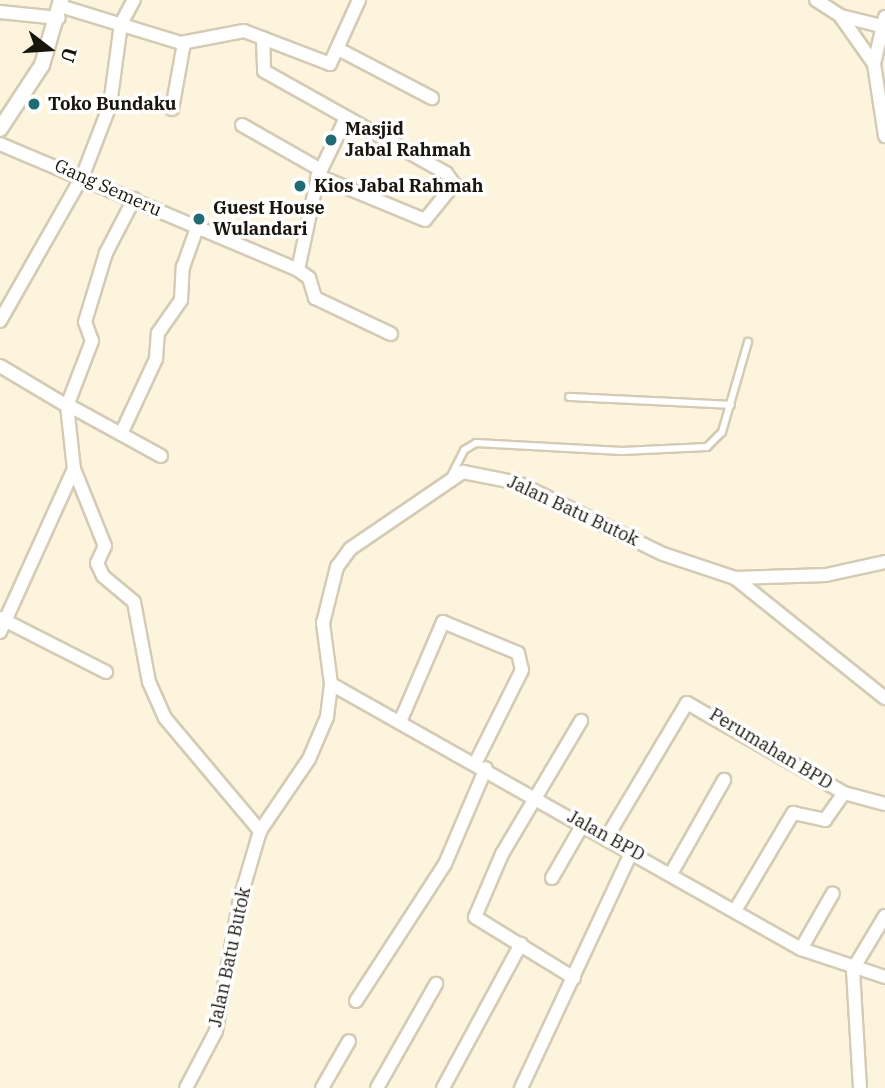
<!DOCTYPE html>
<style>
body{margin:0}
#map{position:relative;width:885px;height:1088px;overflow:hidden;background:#fdf4dd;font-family:"IBM Plex Serif",serif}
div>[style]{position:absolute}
.roads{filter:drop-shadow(2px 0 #d4cbb5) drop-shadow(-2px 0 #d4cbb5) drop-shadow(0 2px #d4cbb5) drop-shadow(0 -2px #d4cbb5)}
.service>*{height:6px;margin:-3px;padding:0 3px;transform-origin:3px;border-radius:3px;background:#fff}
.minor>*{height:12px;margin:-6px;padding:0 6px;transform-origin:6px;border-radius:6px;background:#fff}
.tertiary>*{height:14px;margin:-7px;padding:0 7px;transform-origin:7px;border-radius:7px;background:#fff}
.dots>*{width:19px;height:19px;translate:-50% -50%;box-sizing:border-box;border:4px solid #fff;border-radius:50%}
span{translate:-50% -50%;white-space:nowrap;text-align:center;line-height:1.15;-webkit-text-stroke:7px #fff;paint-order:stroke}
.poi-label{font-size:18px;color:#18150d;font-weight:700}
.left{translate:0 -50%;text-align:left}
.street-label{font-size:18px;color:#18150d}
.north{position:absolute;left:14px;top:14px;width:70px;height:70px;-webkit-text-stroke:5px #fff;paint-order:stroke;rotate:107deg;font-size:19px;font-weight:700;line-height:28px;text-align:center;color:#18150d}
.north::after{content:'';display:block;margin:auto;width:24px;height:32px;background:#18150d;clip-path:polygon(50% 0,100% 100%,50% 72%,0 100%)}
</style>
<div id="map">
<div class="roads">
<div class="service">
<i style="left:569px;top:397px;width:162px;rotate:2.8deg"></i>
<i style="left:450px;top:478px;width:31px;rotate:-63deg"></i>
<i style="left:464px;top:450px;width:14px;rotate:-30deg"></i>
<i style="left:476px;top:443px;width:146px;rotate:3.1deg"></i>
<i style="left:622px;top:451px;width:85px;rotate:-2.7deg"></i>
<i style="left:707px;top:447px;width:21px;rotate:-45deg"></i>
<i style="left:722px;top:432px;width:94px;rotate:-73.9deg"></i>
</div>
<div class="minor">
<i style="left:816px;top:0;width:30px;rotate:33deg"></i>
<i style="left:841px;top:16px;width:41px;rotate:14deg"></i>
<i style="left:60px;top:6px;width:127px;rotate:17deg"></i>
<i style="left:181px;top:43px;width:64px;rotate:-10.8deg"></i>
<i style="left:244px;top:31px;width:92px;rotate:21deg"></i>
<i style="left:330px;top:64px;width:70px;rotate:-65.6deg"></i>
<i style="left:0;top:12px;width:59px;rotate:5.8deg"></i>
<i style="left:841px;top:17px;width:57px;rotate:54.9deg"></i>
<i style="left:885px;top:17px;width:48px;rotate:103.2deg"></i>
<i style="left:874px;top:64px;width:73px;rotate:81.3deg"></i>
<i style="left:263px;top:38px;width:33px;rotate:88deg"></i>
<i style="left:264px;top:71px;width:209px;rotate:29.3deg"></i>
<i style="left:446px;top:173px;width:14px;rotate:54deg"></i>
<i style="left:454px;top:184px;width:46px;rotate:128.9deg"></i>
<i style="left:425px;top:220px;width:116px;rotate:-157.6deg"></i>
<i style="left:340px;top:50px;width:104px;rotate:27.6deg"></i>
<i style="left:172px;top:109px;width:67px;rotate:-79.7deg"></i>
<i style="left:242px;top:125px;width:91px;rotate:29.7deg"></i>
<i style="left:0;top:144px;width:324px;rotate:22.9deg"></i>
<i style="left:298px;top:270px;width:14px;rotate:36deg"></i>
<i style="left:309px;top:278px;width:21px;rotate:73deg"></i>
<i style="left:315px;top:298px;width:84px;rotate:25.3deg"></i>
<i style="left:298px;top:270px;width:96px;rotate:-78deg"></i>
<i style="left:318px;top:176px;width:64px;rotate:-64.2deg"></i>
<i style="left:0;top:321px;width:168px;rotate:-60.4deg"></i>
<i style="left:83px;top:175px;width:75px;rotate:-68.9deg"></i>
<i style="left:110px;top:105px;width:82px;rotate:-82.3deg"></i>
<i style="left:121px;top:24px;width:27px;rotate:-62deg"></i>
<i style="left:0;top:366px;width:78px;rotate:30.8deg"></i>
<i style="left:68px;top:405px;width:106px;rotate:28.7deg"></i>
<i style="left:121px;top:434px;width:83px;rotate:-65deg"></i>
<i style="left:156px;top:359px;width:26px;rotate:-86deg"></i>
<i style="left:158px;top:333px;width:40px;rotate:-55.1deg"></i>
<i style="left:181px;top:300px;width:33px;rotate:-87deg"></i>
<i style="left:183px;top:267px;width:41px;rotate:-70.3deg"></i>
<i style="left:74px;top:469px;width:83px;rotate:68.1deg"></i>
<i style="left:105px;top:546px;width:19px;rotate:115deg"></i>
<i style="left:97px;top:563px;width:14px;rotate:65deg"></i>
<i style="left:103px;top:576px;width:40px;rotate:40deg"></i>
<i style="left:134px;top:602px;width:81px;rotate:79.4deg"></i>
<i style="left:149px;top:682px;width:39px;rotate:66deg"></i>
<i style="left:165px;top:718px;width:148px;rotate:49.9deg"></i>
<i style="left:735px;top:578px;width:192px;rotate:38.7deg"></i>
<i style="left:0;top:618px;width:119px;rotate:27deg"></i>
<i style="left:0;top:632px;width:179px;rotate:-65.6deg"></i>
<i style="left:74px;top:469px;width:63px;rotate:-96.3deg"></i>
<i style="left:67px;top:406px;width:70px;rotate:-69deg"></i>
<i style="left:92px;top:341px;width:20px;rotate:-110deg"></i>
<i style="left:85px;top:322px;width:72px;rotate:-73.1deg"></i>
<i style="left:106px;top:253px;width:61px;rotate:-62.6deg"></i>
<i style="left:331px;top:684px;width:540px;rotate:29.42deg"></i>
<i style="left:801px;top:949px;width:89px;rotate:18.4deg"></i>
<i style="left:400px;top:722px;width:109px;rotate:-66.7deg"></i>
<i style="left:443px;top:622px;width:81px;rotate:22.5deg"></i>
<i style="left:518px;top:653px;width:17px;rotate:77deg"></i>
<i style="left:522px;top:670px;width:103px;rotate:116.6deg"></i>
<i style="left:607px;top:837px;width:156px;rotate:-59.2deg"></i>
<i style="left:687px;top:703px;width:181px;rotate:29.8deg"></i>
<i style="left:844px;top:793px;width:42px;rotate:15deg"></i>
<i style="left:672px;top:872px;width:106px;rotate:-60.5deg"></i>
<i style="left:552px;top:878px;width:62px;rotate:-60.1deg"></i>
<i style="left:736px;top:909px;width:112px;rotate:-59.3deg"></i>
<i style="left:793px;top:813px;width:33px;rotate:12deg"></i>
<i style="left:825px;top:820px;width:33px;rotate:-55deg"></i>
<i style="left:801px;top:949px;width:64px;rotate:-60.3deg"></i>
<i style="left:574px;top:978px;width:116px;rotate:-148.4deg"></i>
<i style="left:475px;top:917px;width:69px;rotate:-66.8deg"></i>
<i style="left:502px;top:854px;width:155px;rotate:-59.3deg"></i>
<i style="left:356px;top:1001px;width:163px;rotate:-57deg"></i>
<i style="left:445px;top:864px;width:104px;rotate:-66.9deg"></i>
<i style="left:186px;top:1088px;width:64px;rotate:-62.2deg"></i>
<i style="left:216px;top:1031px;width:134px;rotate:-79.7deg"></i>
<i style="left:240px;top:899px;width:71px;rotate:-73.6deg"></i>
<i style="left:260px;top:831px;width:87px;rotate:-55.8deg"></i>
<i style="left:309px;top:759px;width:46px;rotate:-66.8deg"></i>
<i style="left:327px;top:717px;width:33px;rotate:-83deg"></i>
<i style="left:331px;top:684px;width:62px;rotate:-97.5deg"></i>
<i style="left:323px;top:623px;width:58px;rotate:-76deg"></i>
<i style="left:337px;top:567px;width:22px;rotate:-54deg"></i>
<i style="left:350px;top:549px;width:137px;rotate:-34.3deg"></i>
<i style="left:463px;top:472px;width:56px;rotate:11.3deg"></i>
<i style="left:518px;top:483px;width:161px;rotate:26.1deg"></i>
<i style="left:663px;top:554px;width:76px;rotate:18.4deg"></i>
<i style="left:735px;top:578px;width:91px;rotate:-1.9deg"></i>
<i style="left:826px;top:575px;width:60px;rotate:-12.4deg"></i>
<i style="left:322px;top:1088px;width:54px;rotate:-60.1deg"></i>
<i style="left:377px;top:1088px;width:120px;rotate:-60.4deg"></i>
<i style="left:443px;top:1088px;width:164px;rotate:-61.6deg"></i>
<i style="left:521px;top:1088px;width:262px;rotate:-64.9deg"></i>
<i style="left:860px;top:1088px;width:119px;rotate:-93.4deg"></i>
<i style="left:853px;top:969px;width:62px;rotate:-58.9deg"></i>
</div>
<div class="tertiary">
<i style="left:0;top:129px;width:77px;rotate:-56.7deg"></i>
<i style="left:42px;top:65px;width:68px;rotate:-73.7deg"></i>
</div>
</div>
<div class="dots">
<i style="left:34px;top:104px;background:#216b74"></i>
<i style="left:331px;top:140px;background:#216b74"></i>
<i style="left:300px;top:186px;background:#216b74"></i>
<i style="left:199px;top:219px;background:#216b74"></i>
</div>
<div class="poi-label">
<span class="left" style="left:48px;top:104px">Toko Bundaku</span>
<span class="left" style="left:345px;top:140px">Masjid<br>Jabal Rahmah</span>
<span class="left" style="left:314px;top:186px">Kios Jabal Rahmah</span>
<span class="left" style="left:213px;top:219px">Guest House<br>Wulandari</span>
</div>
<div class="street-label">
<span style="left:108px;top:188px;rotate:24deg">Gang Semeru</span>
<span style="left:573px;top:511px;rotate:25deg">Jalan Batu Butok</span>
<span style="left:771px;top:749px;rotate:31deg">Perumahan BPD</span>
<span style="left:606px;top:836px;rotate:29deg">Jalan BPD</span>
<span style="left:230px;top:957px;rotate:-78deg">Jalan Batu Butok</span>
</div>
<div class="north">U</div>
</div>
